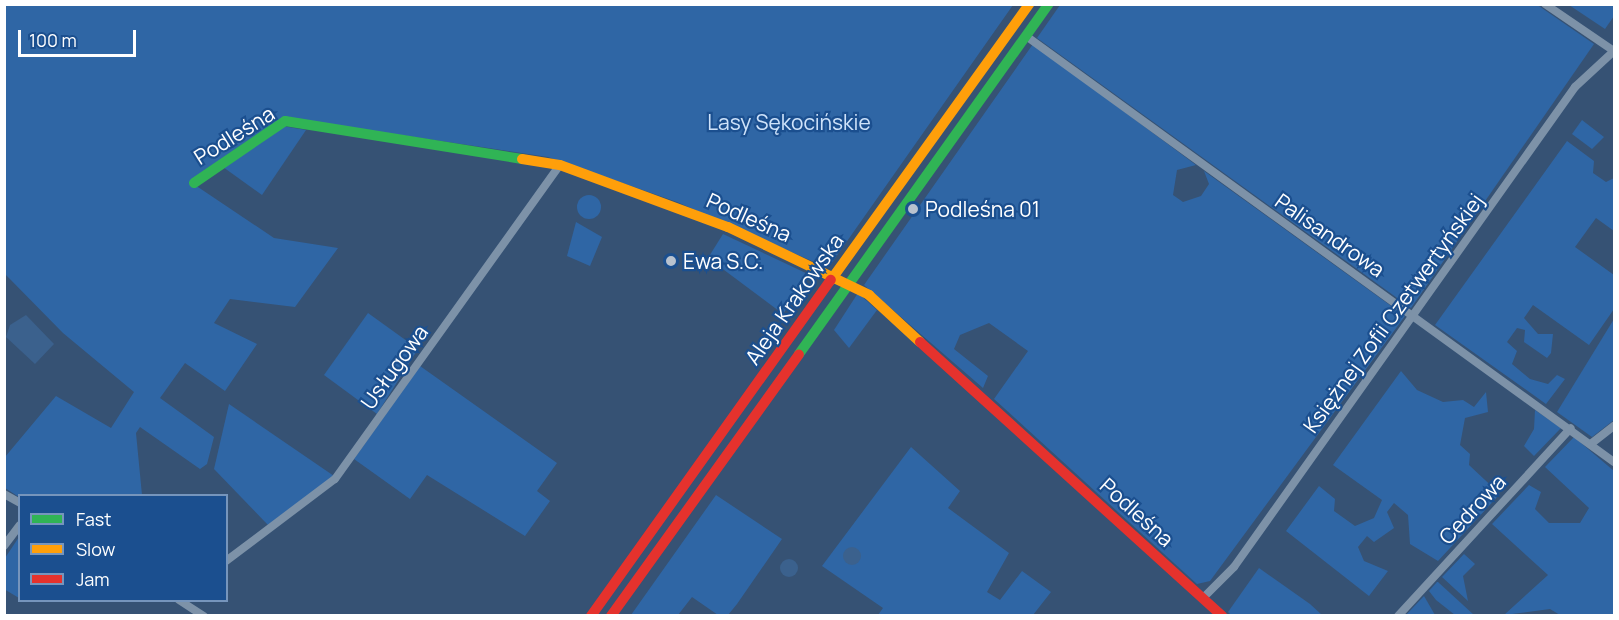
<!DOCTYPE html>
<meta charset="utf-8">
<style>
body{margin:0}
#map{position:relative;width:1619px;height:620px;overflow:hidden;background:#365274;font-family:Manrope,sans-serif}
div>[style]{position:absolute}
.green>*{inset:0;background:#2f66a5}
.round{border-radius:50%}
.water>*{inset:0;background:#3b618d}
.street>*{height:8px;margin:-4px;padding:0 4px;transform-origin:4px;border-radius:4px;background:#7d92a8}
.fast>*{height:10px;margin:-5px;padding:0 5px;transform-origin:5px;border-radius:5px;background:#30b455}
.slow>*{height:10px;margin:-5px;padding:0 5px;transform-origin:5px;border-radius:5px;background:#ff9f0a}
.jam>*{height:10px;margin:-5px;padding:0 5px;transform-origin:5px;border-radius:5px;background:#e5322d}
.dots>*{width:16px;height:16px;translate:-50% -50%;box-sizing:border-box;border:3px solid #1b4f8f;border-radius:50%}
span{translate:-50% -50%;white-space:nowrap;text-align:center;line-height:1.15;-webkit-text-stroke:4.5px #1b4f8f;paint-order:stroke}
.park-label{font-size:21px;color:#cfe3fa}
.street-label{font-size:21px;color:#fff}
.poi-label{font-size:21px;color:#fff}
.left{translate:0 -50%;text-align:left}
.frame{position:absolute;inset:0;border:6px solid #fff;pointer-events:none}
.legend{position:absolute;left:18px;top:494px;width:210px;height:108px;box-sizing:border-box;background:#1b4f8f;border:2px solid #7695bc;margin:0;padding:8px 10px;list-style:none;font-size:18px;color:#fff}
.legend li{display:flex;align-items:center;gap:12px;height:30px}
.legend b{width:30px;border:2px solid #7695bc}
.scale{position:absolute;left:18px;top:30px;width:118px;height:27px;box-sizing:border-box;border:3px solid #fff;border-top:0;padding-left:8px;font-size:18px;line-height:21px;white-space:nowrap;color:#fff;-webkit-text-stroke:4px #1b4f8f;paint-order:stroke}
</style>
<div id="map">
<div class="green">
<i style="clip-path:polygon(1536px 4px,1594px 44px,1411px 308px,1037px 38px,1060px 5px)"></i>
<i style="clip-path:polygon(5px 5px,1013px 5px,831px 264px,821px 265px,677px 202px,548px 157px,286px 118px,192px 183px,274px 238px,338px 248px,295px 307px,230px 299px,214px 323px,257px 344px,225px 391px,185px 363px,160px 398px,214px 437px,207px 464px,200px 469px,140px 427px,136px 433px,142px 495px,19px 497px,5px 488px,5px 457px,56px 396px,111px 428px,134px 392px,63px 333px,5px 274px)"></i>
<i style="clip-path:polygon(1569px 5px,1614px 5px,1614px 16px,1605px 29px)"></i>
<i style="clip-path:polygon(1033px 44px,1196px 165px,1177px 170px,1173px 195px,1183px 202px,1201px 196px,1209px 184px,1204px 171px,1405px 316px,1210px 581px,1197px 584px,994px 399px,1028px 351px,989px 323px,960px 335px,954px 349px,988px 376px,983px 388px,864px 285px)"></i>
<i style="clip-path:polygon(1582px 120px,1604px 137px,1592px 149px,1572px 134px)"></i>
<i style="clip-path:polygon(282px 126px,306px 130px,262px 195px,223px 167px)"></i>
<i style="clip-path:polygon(1567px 141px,1594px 161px,1593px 173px,1606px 182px,1614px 178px,1614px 231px,1596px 218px,1575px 247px,1614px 275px,1614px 309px,1589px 345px,1533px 305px,1524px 318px,1538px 334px,1553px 334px,1551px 353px,1547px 358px,1524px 342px,1525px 330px,1517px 328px,1507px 342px,1517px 351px,1512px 364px,1530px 379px,1548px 384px,1557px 375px,1565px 379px,1546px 404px,1435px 325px)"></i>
<i class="round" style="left:577px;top:195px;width:24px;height:24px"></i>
<i style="clip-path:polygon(576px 222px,602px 237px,590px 266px,567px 256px)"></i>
<i style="clip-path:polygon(723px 234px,810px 275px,783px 314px,708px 258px)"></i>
<i style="clip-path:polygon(858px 293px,877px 310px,849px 348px,834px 330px)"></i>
<i style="clip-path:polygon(368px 313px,418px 349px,377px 414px,324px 375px)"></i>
<i style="clip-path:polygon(1614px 319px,1614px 420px,1592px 437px,1557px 412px)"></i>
<i style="clip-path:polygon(420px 366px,557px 463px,537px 491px,550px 501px,525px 536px,427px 475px,410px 499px,354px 459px)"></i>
<i style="clip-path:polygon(1401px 371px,1417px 390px,1443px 402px,1463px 400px,1474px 407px,1486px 392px,1488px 412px,1465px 418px,1460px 445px,1470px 454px,1469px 465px,1500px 494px,1438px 561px,1410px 544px,1408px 515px,1394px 503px,1387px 512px,1394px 528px,1374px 542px,1367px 536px,1358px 547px,1364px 561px,1388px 571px,1369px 596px,1286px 531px,1319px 486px,1335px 499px,1334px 511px,1355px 526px,1374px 518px,1382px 500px,1333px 465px)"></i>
<i style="clip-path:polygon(229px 404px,334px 476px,268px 525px,214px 469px)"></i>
<i style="clip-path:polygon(1535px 410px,1561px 428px,1534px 456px,1524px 446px,1534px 429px)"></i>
<i style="clip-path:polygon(1574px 437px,1614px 471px,1614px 615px,1560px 615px,1550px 609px,1504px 615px,1548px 575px,1492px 524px,1529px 485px,1541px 492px,1535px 509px,1549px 523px,1580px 523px,1589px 508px,1545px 467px)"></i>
<i style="clip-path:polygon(911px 447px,960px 491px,948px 508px,1009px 553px,987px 592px,1000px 600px,1022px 571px,1051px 592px,1033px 615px,878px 615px,883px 608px,822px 566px)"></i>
<i style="clip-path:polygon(716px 495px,782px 539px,737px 604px,728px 615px,718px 615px,692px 597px,678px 615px,631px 615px)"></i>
<i style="clip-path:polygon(19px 537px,19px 598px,4px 589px,5px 558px)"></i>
<i style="clip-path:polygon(1464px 554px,1475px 564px,1463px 576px,1468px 601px,1442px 577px)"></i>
<i style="clip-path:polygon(1259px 568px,1310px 604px,1322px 615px,1231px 615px,1228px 612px)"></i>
<i style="clip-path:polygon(1437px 582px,1438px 582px,1474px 615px,1455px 615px,1436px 600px,1429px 591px)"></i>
<i style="clip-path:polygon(1424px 596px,1435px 615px,1406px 615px)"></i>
</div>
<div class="water">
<i style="clip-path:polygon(26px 315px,54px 344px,35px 364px,6px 337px,10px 325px)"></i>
<i class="round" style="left:843px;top:547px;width:18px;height:18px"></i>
<i class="round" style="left:780px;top:559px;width:18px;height:18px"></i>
</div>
<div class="street">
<i style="left:1545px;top:4px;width:83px;rotate:34.3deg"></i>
<i style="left:1026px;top:36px;width:726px;rotate:35.92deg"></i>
<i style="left:1592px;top:443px;width:28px;rotate:-38deg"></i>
<i style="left:4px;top:494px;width:18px;rotate:29deg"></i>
<i style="left:4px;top:546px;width:26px;rotate:-53deg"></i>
<i style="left:226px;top:561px;width:136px;rotate:-37deg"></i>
<i style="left:335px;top:479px;width:386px;rotate:-54.4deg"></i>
<i style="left:1203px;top:598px;width:44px;rotate:-45deg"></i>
<i style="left:1234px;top:567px;width:589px;rotate:-54.61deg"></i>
<i style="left:1575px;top:87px;width:53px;rotate:-42.7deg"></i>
<i style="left:179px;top:600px;width:30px;rotate:33deg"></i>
<i style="left:1398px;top:616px;width:255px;rotate:-47.4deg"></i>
</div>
<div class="fast">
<i style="left:194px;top:183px;width:110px;rotate:-34.3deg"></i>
<i style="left:285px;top:121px;width:240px;rotate:9.1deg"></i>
<i style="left:799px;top:354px;width:430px;rotate:-54.5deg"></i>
</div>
<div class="slow">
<i style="left:522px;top:159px;width:38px;rotate:9deg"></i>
<i style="left:560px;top:165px;width:179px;rotate:20.3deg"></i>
<i style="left:728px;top:227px;width:157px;rotate:25.7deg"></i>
<i style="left:869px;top:295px;width:69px;rotate:42.7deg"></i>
<i style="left:831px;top:280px;width:340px;rotate:-54.3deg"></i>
</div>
<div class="jam">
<i style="left:920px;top:342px;width:408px;rotate:42.2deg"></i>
<i style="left:591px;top:616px;width:413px;rotate:-54.5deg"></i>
<i style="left:611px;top:616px;width:322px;rotate:-54.3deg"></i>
</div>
<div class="dots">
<i style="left:913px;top:209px;background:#b9c2ce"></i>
<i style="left:671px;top:261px;background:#b9c2ce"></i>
</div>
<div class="park-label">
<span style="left:789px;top:122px">Lasy Sękocińskie</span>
</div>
<div class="street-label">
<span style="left:234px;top:135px;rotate:-32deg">Podleśna</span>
<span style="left:749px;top:217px;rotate:24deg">Podleśna</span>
<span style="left:1330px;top:235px;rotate:35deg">Palisandrowa</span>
<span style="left:794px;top:299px;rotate:-55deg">Aleja Krakowska</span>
<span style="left:1393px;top:313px;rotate:-54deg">Księżnej Zofii Czetwertyńskiej</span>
<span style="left:394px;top:367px;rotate:-54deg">Usługowa</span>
<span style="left:1472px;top:509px;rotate:-47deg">Cedrowa</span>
<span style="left:1137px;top:512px;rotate:42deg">Podleśna</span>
</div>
<div class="poi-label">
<span class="left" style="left:925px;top:209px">Podleśna 01</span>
<span class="left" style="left:683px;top:261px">Ewa S.C.</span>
</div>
<div class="frame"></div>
<ul class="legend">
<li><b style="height:8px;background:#30b455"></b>Fast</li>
<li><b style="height:8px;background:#ff9f0a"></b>Slow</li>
<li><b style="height:8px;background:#e5322d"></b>Jam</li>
</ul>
<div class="scale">100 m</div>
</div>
